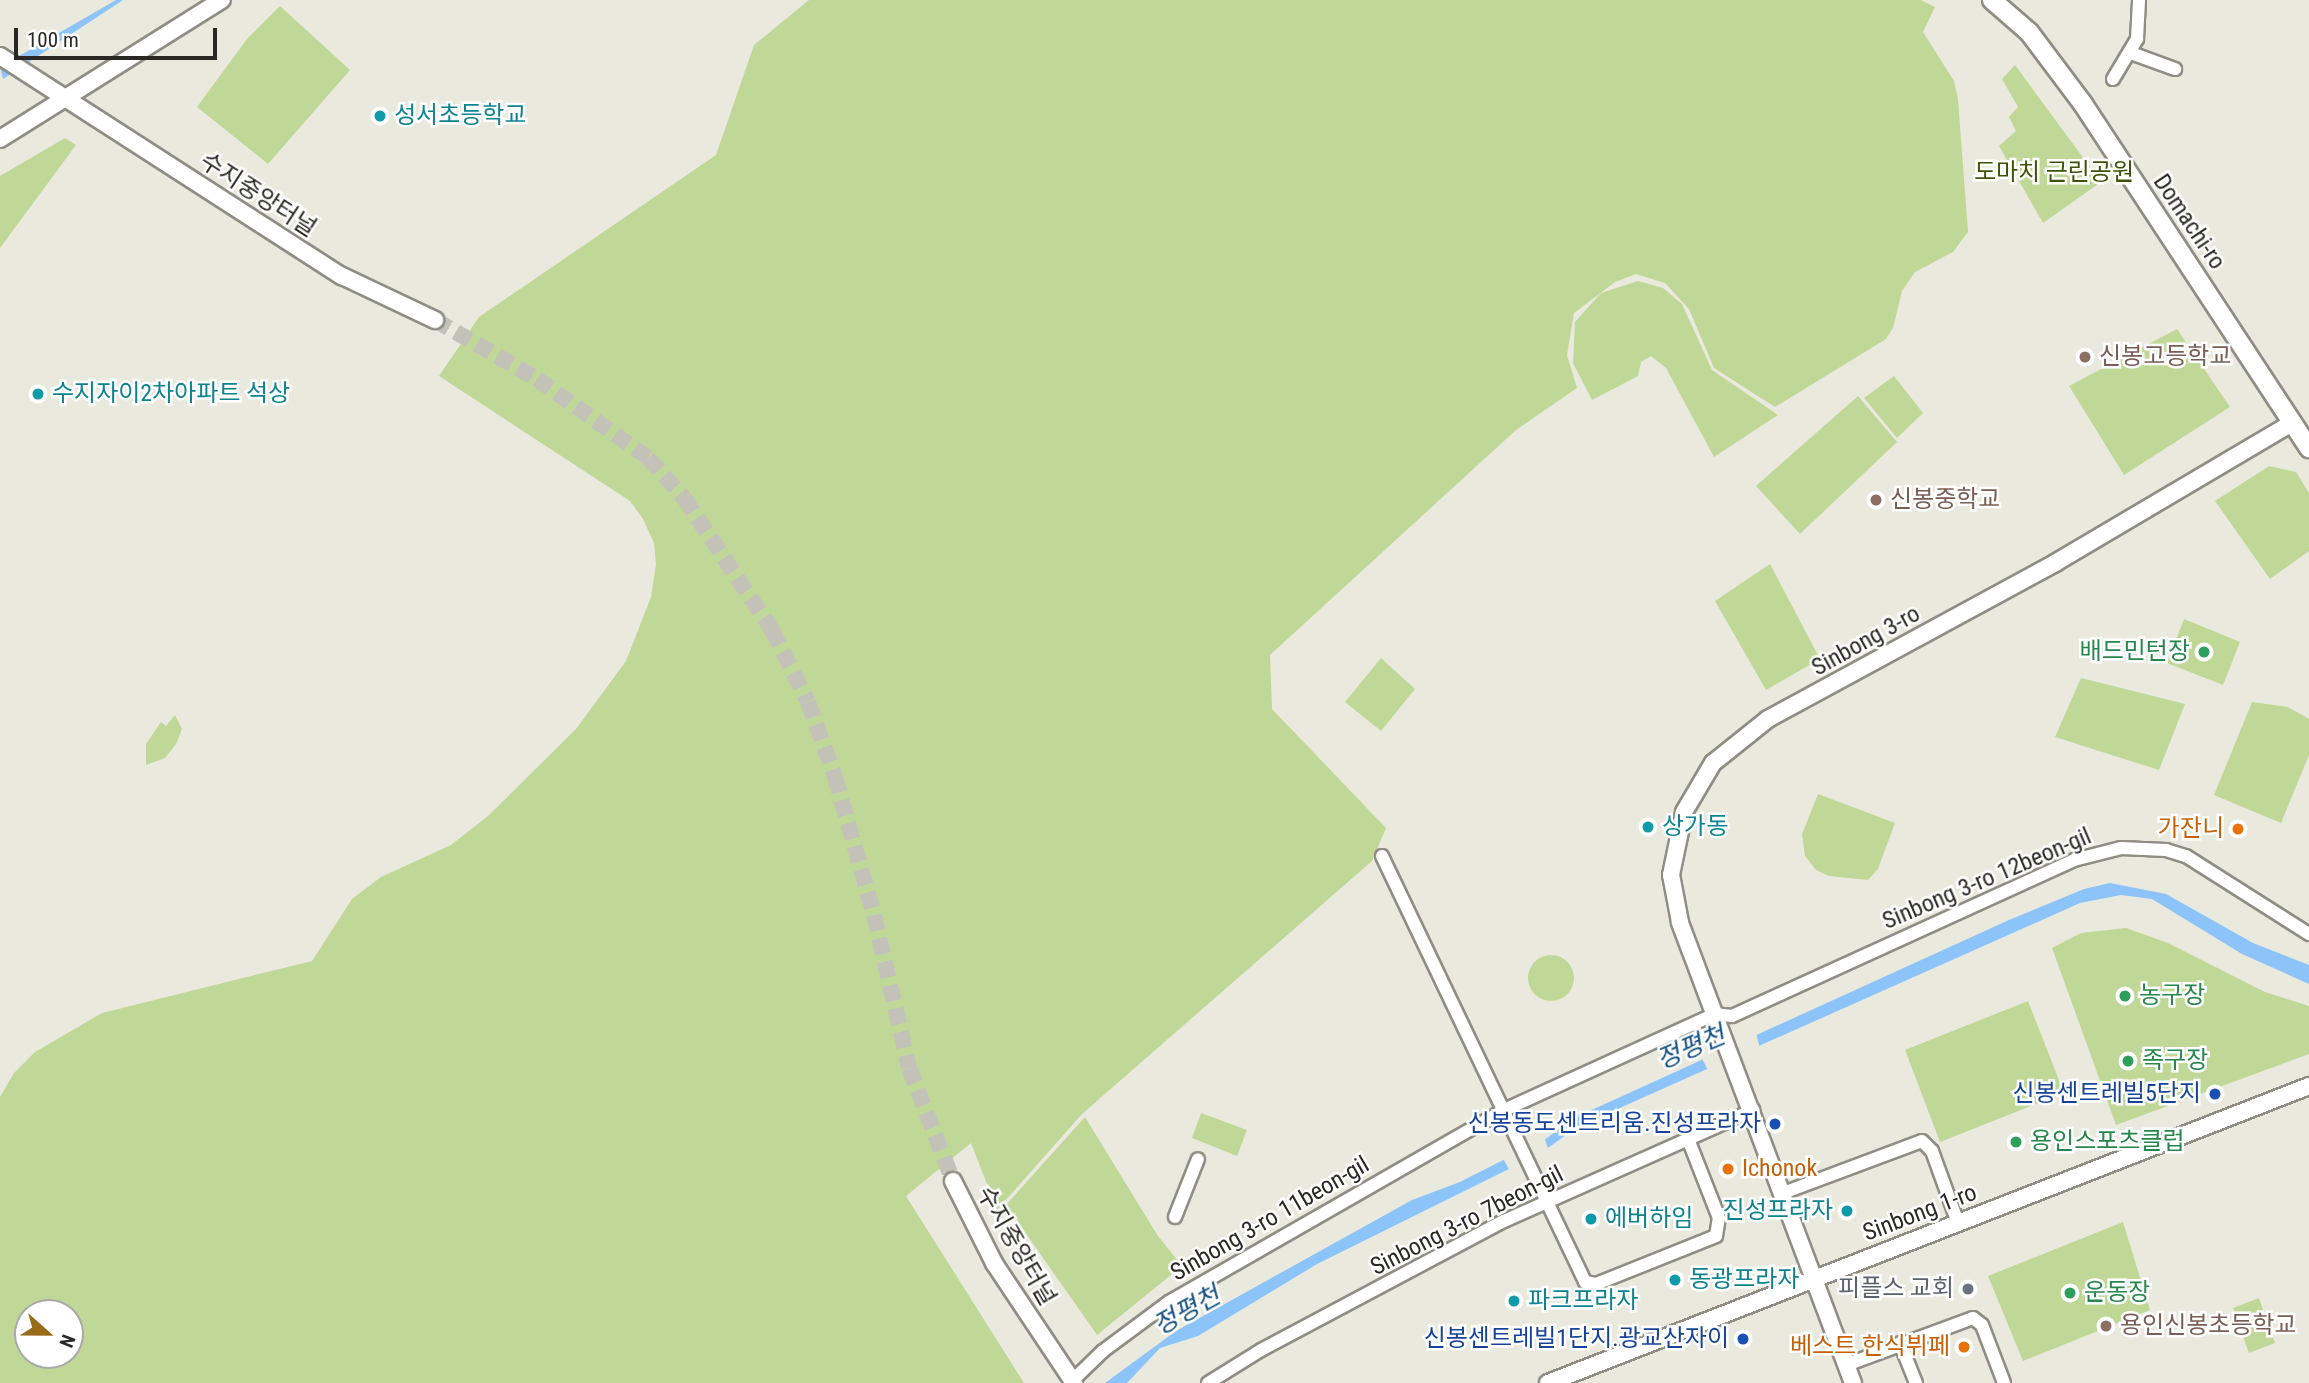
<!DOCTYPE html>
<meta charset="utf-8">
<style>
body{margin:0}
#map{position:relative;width:2309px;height:1383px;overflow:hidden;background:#eae9de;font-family:"Roboto Condensed","Noto Sans KR",sans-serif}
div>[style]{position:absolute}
.green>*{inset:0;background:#bfd898}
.round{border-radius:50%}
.water>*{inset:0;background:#8cc3f9}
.pier>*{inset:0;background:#eae9de}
.tertiary-tunnel>*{height:16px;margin-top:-8px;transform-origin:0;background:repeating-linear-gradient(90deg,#c3c2b9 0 16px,transparent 0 24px)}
.roads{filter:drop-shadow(2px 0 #8f8d84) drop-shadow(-2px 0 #8f8d84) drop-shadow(0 2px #8f8d84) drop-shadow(0 -2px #8f8d84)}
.minor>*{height:12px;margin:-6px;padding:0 6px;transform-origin:6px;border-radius:6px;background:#fff}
.tertiary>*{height:16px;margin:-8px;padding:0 8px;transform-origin:8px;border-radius:8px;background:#fff}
.secondary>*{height:18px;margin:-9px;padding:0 9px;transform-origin:9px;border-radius:9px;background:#fff}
.dots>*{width:19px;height:19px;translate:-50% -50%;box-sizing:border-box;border:4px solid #fff;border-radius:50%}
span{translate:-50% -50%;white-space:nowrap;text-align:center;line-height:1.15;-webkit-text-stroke:5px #fff;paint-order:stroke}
.culture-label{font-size:24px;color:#0d838f}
.left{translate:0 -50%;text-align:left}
.right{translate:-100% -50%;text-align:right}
.park-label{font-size:24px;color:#3d5406}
.street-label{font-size:24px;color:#292825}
.education-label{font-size:24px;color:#785e54}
.leisure-label{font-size:24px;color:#27864d}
.food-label{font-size:24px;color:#c56008}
.transit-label{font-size:24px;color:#164399}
.worship-label{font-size:24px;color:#5b616d}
.water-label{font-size:26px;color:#145081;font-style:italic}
.north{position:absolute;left:14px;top:1299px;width:70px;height:70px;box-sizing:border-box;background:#fff;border:2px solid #a9a9a8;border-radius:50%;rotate:111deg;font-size:19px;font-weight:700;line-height:28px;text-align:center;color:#292825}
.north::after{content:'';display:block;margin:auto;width:24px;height:32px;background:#996c1b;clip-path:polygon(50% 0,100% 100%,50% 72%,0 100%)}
.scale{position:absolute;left:14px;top:28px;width:203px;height:32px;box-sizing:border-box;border:4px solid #292825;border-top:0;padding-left:9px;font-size:21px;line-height:24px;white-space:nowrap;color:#292825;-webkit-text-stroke:5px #fff;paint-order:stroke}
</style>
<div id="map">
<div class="green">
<i style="clip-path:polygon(evenodd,809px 0,1921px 0,1935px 7px,1923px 32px,1954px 81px,1958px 99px,1968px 232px,1953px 252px,1915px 272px,1902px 291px,1893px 328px,1886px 339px,1775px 407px,1714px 368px,1689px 309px,1665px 283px,1636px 274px,1615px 282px,1574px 313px,1567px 355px,1577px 388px,1516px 430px,1270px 655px,1272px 709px,1386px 828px,1372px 861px,1082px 1114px,997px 1210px,971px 1143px,906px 1196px,1024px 1383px,0 1383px,0 1097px,14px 1073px,35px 1052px,102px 1013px,312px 961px,352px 899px,381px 877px,451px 845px,488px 816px,576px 729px,626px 661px,651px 597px,656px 564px,654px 543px,643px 519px,630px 501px,439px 376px,479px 317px,716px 155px,754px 45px,809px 0,70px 1313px,70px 1355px,28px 1355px,28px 1313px,70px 1313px)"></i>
<i style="clip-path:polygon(280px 6px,350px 70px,268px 164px,197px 107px,247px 39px)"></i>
<i style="clip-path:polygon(2015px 65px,2101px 182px,2043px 223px,1999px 146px,2016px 131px,2009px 117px,2018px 107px,2002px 79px)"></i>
<i style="clip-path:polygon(65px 138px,76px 145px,0 248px,0 176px)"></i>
<i style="clip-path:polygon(1638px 281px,1663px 288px,1682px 304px,1712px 370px,1778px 415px,1714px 457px,1666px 368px,1651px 356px,1641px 362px,1638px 376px,1592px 400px,1573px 363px,1575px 322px,1601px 293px)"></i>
<i style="clip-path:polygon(2177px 329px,2230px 407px,2124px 475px,2069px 386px)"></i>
<i style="clip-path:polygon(1894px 376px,1923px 413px,1897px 438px,1864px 398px)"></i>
<i style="clip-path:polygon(1858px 396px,1897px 442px,1800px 534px,1756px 486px)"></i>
<i style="clip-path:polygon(2269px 466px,2296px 472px,2309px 493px,2309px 551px,2270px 579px,2215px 501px)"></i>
<i style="clip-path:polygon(1770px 564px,1820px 659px,1766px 690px,1715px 601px)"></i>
<i style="clip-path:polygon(2184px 619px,2240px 642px,2223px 685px,2167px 663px)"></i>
<i style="clip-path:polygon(1381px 658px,1415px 689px,1381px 731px,1345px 702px)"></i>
<i style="clip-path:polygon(2081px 678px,2185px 704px,2159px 770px,2055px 737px)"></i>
<i style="clip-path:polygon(2252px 702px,2288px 707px,2309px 719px,2309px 755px,2281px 823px,2214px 795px)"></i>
<i style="clip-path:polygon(175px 715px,182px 729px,176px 744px,165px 758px,146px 765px,146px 744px,161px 722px,166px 726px)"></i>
<i style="clip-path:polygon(1818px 794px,1895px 823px,1878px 869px,1868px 880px,1829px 876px,1816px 870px,1805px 856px,1802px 834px)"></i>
<i style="clip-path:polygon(2126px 928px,2168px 943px,2265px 992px,2309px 1006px,2309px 1054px,2116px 1125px,2052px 948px,2081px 933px)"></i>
<i class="round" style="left:1528px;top:955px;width:46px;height:46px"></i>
<i style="clip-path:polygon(2028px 1001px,2064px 1093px,1940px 1142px,1905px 1050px)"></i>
<i style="clip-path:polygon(1201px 1113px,1247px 1130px,1237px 1156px,1192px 1138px)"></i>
<i style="clip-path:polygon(1085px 1117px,1158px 1236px,1182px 1266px,1097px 1335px,1006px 1205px)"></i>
<i style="clip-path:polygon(2123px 1222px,2150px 1310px,2023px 1361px,1988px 1276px)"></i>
<i style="clip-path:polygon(2259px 1298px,2275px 1343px,2249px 1353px,2233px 1308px)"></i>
</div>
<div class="water">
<i style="clip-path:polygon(116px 0,123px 0,3px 79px,0 67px)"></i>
<i style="clip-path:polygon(2110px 883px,2166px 894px,2253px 943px,2309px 965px,2309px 984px,2242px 954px,2152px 899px,2121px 895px,2080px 903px,1577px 1127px,1541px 1153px,1317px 1264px,1198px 1336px,1160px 1348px,1127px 1383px,1105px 1383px,1176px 1331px,1412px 1200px,1460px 1182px,1547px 1138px,1572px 1119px,2009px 920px,2084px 889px)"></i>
</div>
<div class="pier">
<i style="clip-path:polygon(1756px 1033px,1761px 1052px,1710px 1074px,1700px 1055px)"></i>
<i style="clip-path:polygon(1544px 1136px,1549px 1152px,1510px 1171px,1502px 1157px)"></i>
</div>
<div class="tertiary-tunnel">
<i style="left:435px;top:320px;width:118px;rotate:30deg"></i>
<i style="left:537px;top:379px;width:136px;rotate:35.4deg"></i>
<i style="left:648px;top:458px;width:54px;rotate:48deg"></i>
<i style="left:684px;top:498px;width:159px;rotate:56.3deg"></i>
<i style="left:772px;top:630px;width:80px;rotate:63.4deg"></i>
<i style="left:808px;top:702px;width:80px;rotate:70.2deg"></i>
<i style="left:835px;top:777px;width:143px;rotate:74.2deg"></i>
<i style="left:874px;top:915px;width:157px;rotate:77.1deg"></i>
<i style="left:909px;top:1068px;width:121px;rotate:68.7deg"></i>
</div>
<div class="roads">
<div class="minor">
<i style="left:2131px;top:53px;width:47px;rotate:20deg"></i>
<i style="left:2113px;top:79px;width:47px;rotate:-59deg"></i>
<i style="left:2137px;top:39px;width:39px;rotate:-87deg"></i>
<i style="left:1382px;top:856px;width:472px;rotate:64.5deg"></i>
<i style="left:1585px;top:1282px;width:11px;rotate:10deg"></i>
<i style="left:1596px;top:1284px;width:129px;rotate:-21.8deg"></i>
<i style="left:1716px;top:1236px;width:18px;rotate:-81deg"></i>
<i style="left:1719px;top:1218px;width:85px;rotate:-111.4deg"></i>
<i style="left:1783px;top:1193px;width:148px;rotate:-20.5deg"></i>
<i style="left:1922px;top:1141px;width:14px;rotate:45deg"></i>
<i style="left:1932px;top:1151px;width:77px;rotate:70.1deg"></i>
<i style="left:1175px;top:1217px;width:62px;rotate:-68.4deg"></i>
<i style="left:1900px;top:1343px;width:43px;rotate:68.2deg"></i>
<i style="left:1846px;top:1365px;width:135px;rotate:-20.3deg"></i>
<i style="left:1973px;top:1318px;width:11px;rotate:38deg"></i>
<i style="left:1982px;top:1325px;width:62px;rotate:69.2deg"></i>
<i style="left:1072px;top:1381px;width:43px;rotate:-44.1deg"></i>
<i style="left:1103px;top:1351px;width:82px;rotate:-36.6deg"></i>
<i style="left:1169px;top:1302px;width:384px;rotate:-29.8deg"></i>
<i style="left:1502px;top:1111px;width:234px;rotate:-24.5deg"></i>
<i style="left:1715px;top:1014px;width:17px;rotate:7deg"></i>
<i style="left:1732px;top:1016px;width:376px;rotate:-24.5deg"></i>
<i style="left:2074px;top:860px;width:49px;rotate:-14.3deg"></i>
<i style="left:2121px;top:848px;width:45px;rotate:2.5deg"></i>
<i style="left:2166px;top:850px;width:21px;rotate:17deg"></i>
<i style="left:2186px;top:856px;width:146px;rotate:32.4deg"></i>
<i style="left:1208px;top:1383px;width:62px;rotate:-31.9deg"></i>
<i style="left:1261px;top:1350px;width:275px;rotate:-28deg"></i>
<i style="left:1504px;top:1221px;width:273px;rotate:-24deg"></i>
</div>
<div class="tertiary">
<i style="left:0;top:56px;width:407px;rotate:32.8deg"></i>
<i style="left:342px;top:276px;width:103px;rotate:25.3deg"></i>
<i style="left:0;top:139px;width:262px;rotate:-32.1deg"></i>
<i style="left:953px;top:1181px;width:92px;rotate:63.4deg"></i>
<i style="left:994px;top:1263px;width:144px;rotate:56.3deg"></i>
<i style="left:1548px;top:1383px;width:817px;rotate:-21.32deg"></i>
<i style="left:1853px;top:1383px;width:492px;rotate:-110.6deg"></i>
<i style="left:1680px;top:922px;width:48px;rotate:-100.8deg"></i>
<i style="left:1671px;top:875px;width:64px;rotate:-78.3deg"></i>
<i style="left:1684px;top:812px;width:57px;rotate:-59.4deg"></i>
<i style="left:1713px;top:763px;width:70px;rotate:-38.7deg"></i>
<i style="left:1768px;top:719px;width:327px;rotate:-28.5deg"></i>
<i style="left:2055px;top:563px;width:275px;rotate:-30.6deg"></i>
</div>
<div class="secondary">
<i style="left:1992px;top:0;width:49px;rotate:40.9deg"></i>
<i style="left:2029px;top:32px;width:90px;rotate:53.1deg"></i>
<i style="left:2083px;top:104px;width:412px;rotate:56.7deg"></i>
</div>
</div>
<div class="dots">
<i style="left:380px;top:116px;background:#0f9aa8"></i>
<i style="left:2085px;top:357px;background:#8d6e63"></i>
<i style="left:38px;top:394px;background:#0f9aa8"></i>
<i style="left:1876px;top:500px;background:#8d6e63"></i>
<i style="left:2204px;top:652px;background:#2e9e5b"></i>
<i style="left:1648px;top:827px;background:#0f9aa8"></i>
<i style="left:2238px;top:829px;background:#e8710a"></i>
<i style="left:2125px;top:996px;background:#2e9e5b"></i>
<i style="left:2128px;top:1061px;background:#2e9e5b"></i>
<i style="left:2215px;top:1094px;background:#1a4fb4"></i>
<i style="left:1775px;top:1124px;background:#1a4fb4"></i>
<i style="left:2016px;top:1142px;background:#2e9e5b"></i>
<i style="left:1728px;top:1169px;background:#e8710a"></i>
<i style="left:1847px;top:1211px;background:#0f9aa8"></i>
<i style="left:1591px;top:1219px;background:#0f9aa8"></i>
<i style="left:1675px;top:1280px;background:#0f9aa8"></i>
<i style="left:1968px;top:1289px;background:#6b7280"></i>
<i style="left:2070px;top:1293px;background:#2e9e5b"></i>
<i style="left:1514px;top:1301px;background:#0f9aa8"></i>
<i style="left:2106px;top:1326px;background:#8d6e63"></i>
<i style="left:1743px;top:1339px;background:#1a4fb4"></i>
<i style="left:1964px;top:1347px;background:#e8710a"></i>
</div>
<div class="culture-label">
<span class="left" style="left:394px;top:116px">성서초등학교</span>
<span class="left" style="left:52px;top:394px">수지자이2차아파트 석상</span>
<span class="left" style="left:1662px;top:827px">상가동</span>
<span class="right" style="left:1833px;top:1211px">진성프라자</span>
<span class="left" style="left:1605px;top:1219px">에버하임</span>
<span class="left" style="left:1689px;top:1280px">동광프라자</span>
<span class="left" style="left:1528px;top:1301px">파크프라자</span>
</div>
<div class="park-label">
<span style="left:2054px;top:173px">도마치 근린공원</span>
</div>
<div class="street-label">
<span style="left:258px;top:195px;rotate:33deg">수지중앙터널</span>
<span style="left:2189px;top:222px;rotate:56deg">Domachi-ro</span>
<span style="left:1866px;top:641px;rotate:-29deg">Sinbong 3-ro</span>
<span style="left:1987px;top:879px;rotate:-23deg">Sinbong 3-ro 12beon-gil</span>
<span style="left:1920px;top:1213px;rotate:-21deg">Sinbong 1-ro</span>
<span style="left:1270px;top:1219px;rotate:-30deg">Sinbong 3-ro 11beon-gil</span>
<span style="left:1467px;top:1221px;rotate:-27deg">Sinbong 3-ro 7beon-gil</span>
<span style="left:1016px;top:1246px;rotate:60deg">수지중앙터널</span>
</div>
<div class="education-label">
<span class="left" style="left:2099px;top:357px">신봉고등학교</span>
<span class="left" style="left:1890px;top:500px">신봉중학교</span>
<span class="left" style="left:2120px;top:1326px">용인신봉초등학교</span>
</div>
<div class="leisure-label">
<span class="right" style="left:2190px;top:652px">배드민턴장</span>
<span class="left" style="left:2139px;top:996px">농구장</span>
<span class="left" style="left:2142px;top:1061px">족구장</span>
<span class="left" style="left:2030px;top:1142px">용인스포츠클럽</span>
<span class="left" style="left:2084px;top:1293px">운동장</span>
</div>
<div class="food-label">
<span class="right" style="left:2224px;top:829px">가잔니</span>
<span class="left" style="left:1742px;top:1169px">Ichonok</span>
<span class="right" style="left:1950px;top:1347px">베스트 한식뷔페</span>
</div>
<div class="transit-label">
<span class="right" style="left:2201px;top:1094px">신봉센트레빌5단지</span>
<span class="right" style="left:1761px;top:1124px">신봉동도센트리움.진성프라자</span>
<span class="right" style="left:1729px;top:1339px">신봉센트레빌1단지.광교산자이</span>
</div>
<div class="worship-label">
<span class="right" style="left:1954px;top:1289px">피플스 교회</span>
</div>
<div class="water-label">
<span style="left:1691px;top:1048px;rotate:-23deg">정평천</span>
<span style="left:1187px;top:1311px;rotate:-29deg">정평천</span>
</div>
<div class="north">N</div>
<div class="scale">100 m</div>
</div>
